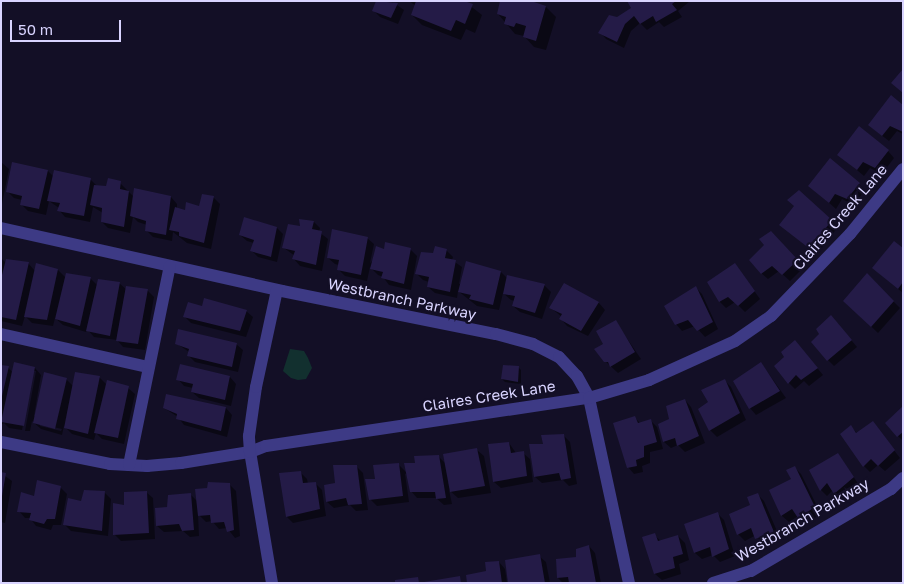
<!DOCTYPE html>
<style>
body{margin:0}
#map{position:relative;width:904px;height:584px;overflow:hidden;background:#130f26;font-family:"Golos Text",sans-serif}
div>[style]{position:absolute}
.green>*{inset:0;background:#12302f}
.shadow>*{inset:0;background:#0007}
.building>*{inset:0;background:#241b47}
.minor>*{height:12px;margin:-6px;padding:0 6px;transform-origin:6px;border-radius:6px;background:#3d3a85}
span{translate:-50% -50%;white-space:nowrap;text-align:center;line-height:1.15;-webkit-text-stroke:4.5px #130f26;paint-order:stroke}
.street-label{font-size:15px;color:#d9d4ff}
.frame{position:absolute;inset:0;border:2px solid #d9d4ff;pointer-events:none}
.scale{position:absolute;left:10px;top:20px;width:111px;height:22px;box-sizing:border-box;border:2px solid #d9d4ff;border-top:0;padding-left:6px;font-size:15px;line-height:18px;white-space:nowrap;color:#d9d4ff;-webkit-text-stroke:4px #130f26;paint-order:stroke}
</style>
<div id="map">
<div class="green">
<i style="clip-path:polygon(290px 349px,304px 351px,308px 358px,312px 368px,306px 379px,298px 380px,291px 378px,283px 371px)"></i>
</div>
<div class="shadow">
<i style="clip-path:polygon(377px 1px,391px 1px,404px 10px,398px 24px,380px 17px,374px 11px)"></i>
<i style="clip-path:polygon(409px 1px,464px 1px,482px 15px,475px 33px,466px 29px,461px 40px,422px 25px,412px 15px,416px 6px)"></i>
<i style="clip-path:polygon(628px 1px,690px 1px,678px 11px,682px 17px,664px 27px,659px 22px,647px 30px,640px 23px,631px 31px,624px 48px,606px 39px,600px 32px,633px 9px)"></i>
<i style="clip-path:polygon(546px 7px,556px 17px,546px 50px,534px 47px,524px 36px,515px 34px,498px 14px)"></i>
<i style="clip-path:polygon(903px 106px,903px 134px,897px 131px,889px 141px,876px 131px)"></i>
<i style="clip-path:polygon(888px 151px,894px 158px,882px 174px,870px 168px,864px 176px,838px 154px)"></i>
<i style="clip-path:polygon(1px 162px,9px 169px,2px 204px,1px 204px)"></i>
<i style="clip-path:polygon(48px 171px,54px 177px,91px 180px,98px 187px,107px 187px,120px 183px,134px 197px,171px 197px,177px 204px,177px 209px,185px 212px,200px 208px,203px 195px,214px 198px,220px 204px,211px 249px,187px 243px,173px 232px,172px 241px,153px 237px,147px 231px,147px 225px,138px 222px,133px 217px,130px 233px,108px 228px,102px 222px,103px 213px,93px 207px,90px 222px,65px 217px,59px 210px,59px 208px,49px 201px,46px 215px,28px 211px,21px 204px,22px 200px,14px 198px,8px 192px)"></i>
<i style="clip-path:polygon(859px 184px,865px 190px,854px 205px,842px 199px,836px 209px,810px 186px)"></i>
<i style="clip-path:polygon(301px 220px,314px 222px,320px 228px,319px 232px,328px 239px,322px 271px,300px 266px,294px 259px,295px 256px,284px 248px,301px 228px)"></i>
<i style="clip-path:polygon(831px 221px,838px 227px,817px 254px,788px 231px)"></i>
<i style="clip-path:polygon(277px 228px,283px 234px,277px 262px,258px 257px,252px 251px,254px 243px,247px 241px,240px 235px)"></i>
<i style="clip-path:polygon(367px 238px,374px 244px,370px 263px,385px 250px,410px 249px,417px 256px,411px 290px,389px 285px,383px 277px,378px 275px,370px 267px,367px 281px,345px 276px,338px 269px,339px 265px,335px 264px,328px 258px)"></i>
<i style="clip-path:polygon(778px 239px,803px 268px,790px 281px,779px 271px,768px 279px,761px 273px)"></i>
<i style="clip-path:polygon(446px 250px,453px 257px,452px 260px,462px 267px,459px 284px,501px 272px,508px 279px,544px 285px,551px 292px,542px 319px,520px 312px,513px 306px,515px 301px,511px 300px,503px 293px,499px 310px,477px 306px,458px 291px,457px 298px,435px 293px,428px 287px,429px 282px,423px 280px,417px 274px,434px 254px)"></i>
<i style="clip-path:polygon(903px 250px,903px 293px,880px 274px)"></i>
<i style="clip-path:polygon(1px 258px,6px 263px,28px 263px,35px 271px,37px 264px,58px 270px,66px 278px,90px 278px,98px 286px,119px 283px,127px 290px,147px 290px,154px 297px,145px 350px,123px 347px,117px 340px,94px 337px,87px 329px,86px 332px,63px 325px,55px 318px,53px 326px,32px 323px,25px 316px,22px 326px,1px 321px)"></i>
<i style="clip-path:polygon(735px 264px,760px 299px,745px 312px,735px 302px,726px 308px,720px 302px)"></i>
<i style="clip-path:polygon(867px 275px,900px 308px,878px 333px,851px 307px)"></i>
<i style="clip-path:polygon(565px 285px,599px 303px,605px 310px,588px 336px,567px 326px,561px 319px,562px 317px,551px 308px)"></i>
<i style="clip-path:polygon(696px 288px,702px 294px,718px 329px,705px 337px,695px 326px,682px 331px,676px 324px)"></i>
<i style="clip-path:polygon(203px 307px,246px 311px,253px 317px,246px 337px,191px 323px,185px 317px)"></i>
<i style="clip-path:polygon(615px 321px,641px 359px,618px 373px,605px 361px,605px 344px)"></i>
<i style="clip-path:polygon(837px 323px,857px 347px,834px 366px,828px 360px,821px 334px)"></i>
<i style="clip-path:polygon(795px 341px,823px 375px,809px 386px,804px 381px,795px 389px,789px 383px,786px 357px)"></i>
<i style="clip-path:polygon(176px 343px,236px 344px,243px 350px,238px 372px,195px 362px,188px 355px,189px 352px)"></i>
<i style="clip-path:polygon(evenodd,15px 363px,35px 368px,41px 375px,34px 416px,36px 416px,66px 379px,73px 386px,99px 377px,107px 385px,128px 388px,135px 394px,124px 444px,102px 439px,96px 433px,94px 440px,72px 434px,64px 426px,62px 435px,41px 429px,32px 421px,30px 431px,25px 431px,36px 371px,33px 371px,22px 430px,9px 428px,4px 423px,1px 425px,1px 366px,8px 367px,13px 373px,15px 363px,40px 424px,62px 429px,61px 431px,40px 426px,40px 424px)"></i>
<i style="clip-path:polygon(761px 363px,786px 398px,756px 415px,750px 408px)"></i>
<i style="clip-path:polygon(181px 365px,230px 377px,236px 384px,231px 406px,199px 398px,192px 392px,193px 388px,184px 386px,178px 379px)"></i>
<i style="clip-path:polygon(518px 367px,521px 370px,521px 384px,505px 382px,502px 379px)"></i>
<i style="clip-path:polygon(724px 380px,731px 387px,746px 420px,717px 437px,710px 430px,710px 402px)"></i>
<i style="clip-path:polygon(167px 395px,226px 408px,232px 415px,227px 437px,184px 425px,178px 417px,164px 408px)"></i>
<i style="clip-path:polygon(685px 400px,691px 407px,705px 443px,685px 452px,678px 445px,671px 448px,664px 442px,670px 420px)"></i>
<i style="clip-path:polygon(903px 408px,903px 441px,898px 436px)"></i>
<i style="clip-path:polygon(635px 418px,641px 424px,650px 420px,657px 427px,663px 449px,650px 452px,650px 463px,642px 466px,643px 472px,634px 474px,628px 467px)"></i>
<i style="clip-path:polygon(873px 423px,900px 458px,885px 471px,878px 465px,870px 472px,864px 466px,851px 427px,857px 433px)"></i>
<i style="clip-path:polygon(564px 436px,570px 442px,577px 484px,569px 486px,563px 480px,542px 483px,535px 477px,544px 445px)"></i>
<i style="clip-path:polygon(509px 443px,516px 453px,523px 453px,530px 459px,533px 482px,501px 488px,494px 482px)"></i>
<i style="clip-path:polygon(477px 450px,484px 456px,491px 493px,458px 498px,449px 490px,452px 504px,444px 505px,436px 498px,417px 498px,411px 491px,407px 473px,405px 474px,409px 502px,377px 506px,370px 499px,376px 480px,398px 464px,407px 473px,417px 464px,439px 457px,446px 464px)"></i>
<i style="clip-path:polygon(838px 454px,859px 485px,842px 500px,833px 490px,827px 496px,821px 490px,811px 471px)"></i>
<i style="clip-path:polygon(356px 466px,363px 473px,368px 510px,356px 511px,350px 505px,334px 508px,327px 502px,337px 485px)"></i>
<i style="clip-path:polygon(795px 468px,801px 474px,821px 514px,805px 524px,798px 516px,789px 522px,782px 516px,771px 490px,792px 480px)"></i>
<i style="clip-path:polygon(300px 472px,307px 479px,308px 484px,315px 483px,322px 490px,326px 516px,293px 523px,287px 517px)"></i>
<i style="clip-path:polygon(1px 473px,12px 481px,5px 523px,1px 522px)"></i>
<i style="clip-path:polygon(229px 484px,236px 491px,240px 536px,235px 538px,227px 528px,219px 529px,212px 521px,206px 522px,198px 514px,199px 536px,190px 537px,183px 531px,164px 532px,157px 526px,168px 508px,191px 495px,198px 502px,209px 489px)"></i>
<i style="clip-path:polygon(60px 487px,67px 494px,61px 525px,53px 525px,51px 530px,36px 526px,30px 518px,25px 518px,19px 511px,35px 498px)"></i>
<i style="clip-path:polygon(104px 492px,111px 499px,108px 536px,71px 531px,65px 525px,82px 503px)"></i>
<i style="clip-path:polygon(146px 492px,153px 498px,155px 539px,121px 541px,114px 534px,126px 506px)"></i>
<i style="clip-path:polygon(758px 495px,764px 501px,780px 538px,763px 545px,756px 535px,745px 541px,738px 534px)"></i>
<i style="clip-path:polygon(717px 513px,724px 520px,735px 556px,720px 562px,713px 555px,702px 559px,695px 553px,686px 525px)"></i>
<i style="clip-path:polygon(654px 535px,661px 541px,678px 536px,685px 543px,689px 560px,679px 564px,681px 574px,662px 580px,655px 574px,644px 538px)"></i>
<i style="clip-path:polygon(589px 546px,595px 553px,601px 583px,563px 583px,558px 578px,557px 560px,577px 558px)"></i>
<i style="clip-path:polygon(539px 556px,546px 562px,550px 583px,509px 583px)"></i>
<i style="clip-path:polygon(499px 562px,505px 569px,507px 583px,468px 583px,488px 572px)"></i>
</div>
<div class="building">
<i style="clip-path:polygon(376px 1px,398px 3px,391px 18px,372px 11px)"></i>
<i style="clip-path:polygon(416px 1px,464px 1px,473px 4px,465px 24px,456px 20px,451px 31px,411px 15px)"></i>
<i style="clip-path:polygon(500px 1px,531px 1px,546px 6px,536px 41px,523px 37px,526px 26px,516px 23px,514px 27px,504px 24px,506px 17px,497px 14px)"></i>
<i style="clip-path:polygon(627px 1px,676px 1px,672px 4px,677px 10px,656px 22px,653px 16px,640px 24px,634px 16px,625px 24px,617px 42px,598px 33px,609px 15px,617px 17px,631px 8px)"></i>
<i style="clip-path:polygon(903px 69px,903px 93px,891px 83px)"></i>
<i style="clip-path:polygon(891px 95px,903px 105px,903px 132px,890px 126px,882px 136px,868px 125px)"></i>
<i style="clip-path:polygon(859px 126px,889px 150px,875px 168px,863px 162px,857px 170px,837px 155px)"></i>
<i style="clip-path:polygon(830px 158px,860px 183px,847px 199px,835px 194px,829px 203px,808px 186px)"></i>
<i style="clip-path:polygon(12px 162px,48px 170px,39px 209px,20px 205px,22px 196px,6px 192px)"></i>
<i style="clip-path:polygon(54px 170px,91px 178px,84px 216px,57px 211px,60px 203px,47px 201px)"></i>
<i style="clip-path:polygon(108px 178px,121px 181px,120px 189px,129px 191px,124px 227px,101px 222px,102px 208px,90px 205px,94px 185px,106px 186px)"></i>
<i style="clip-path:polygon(134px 188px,171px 196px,166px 235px,145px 231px,146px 221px,130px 216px)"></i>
<i style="clip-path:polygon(799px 190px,832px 220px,810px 249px,779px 225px,794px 206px,787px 200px)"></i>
<i style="clip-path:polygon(202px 194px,214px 196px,204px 243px,179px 236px,179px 232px,169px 230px,175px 207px,185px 210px,186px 202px,199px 206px)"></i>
<i style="clip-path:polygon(244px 217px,277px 227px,271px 257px,250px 251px,254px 240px,239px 235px)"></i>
<i style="clip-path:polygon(299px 219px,314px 221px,312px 229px,322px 231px,316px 265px,292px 259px,295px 251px,282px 248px,288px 224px,300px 226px)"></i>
<i style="clip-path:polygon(332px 229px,368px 237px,361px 275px,337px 270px,339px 260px,327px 258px)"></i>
<i style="clip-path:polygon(771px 231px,798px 260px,782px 275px,772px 266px,761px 274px,749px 260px,764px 245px,759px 239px)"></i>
<i style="clip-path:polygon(894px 241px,903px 248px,903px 282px,898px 289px,872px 268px)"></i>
<i style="clip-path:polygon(385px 242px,411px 248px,404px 284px,381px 278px,383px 272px,370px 269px,376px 246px,384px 249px)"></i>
<i style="clip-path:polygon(435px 246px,447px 249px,445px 258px,456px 260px,450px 292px,427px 287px,429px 277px,415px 274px,421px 252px,433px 253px)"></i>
<i style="clip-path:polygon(6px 259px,29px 262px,16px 320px,1px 317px,1px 279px)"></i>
<i style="clip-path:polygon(466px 261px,501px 271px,493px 305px,469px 299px,471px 295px,458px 292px)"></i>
<i style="clip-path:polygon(36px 263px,58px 269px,47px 320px,24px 317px)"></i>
<i style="clip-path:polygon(735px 263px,755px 291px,738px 306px,728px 297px,719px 302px,707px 282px)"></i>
<i style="clip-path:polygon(66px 273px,91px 277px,80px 326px,55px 319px)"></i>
<i style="clip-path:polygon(867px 273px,894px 301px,871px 327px,843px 301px)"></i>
<i style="clip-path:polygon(507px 275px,545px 284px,535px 313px,512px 306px,515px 296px,503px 294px)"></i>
<i style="clip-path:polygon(98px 279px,120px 282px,110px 336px,86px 331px)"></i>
<i style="clip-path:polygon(564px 283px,599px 302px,581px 331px,559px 319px,562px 314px,549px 308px)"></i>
<i style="clip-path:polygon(126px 286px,148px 289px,138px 344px,116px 341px)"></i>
<i style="clip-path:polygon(696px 286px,713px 322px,697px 331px,688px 320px,675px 325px,664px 306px)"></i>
<i style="clip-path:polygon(204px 298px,247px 310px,240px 331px,183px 317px,188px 302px,202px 306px)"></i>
<i style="clip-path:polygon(831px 315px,852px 340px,827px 361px,811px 342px,819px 334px,816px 329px)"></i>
<i style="clip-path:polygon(616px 320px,635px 352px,610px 367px,608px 362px,604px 362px,594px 349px,603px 344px,596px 331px)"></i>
<i style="clip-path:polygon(178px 329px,237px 343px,232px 367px,187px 356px,189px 349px,175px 344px)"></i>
<i style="clip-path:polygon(795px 340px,818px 368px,801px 380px,796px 375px,788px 384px,774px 366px,784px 357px,781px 352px)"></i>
<i style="clip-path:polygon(14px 362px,35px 367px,24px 426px,1px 422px)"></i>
<i style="clip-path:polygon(761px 362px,780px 391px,749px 409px,733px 381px)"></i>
<i style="clip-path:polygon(180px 364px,230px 376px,225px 400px,191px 392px,193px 384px,176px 380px)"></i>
<i style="clip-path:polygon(1px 365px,9px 366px,2px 396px,1px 396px)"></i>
<i style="clip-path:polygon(503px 365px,519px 366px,518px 382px,501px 379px)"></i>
<i style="clip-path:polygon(44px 372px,67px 378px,55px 429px,33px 423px)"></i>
<i style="clip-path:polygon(75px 372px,100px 376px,88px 434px,64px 428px)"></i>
<i style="clip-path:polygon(725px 379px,740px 413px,709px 431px,698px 409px,708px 402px,701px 390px)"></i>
<i style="clip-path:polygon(107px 380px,129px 386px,118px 438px,94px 433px)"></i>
<i style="clip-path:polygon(166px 394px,226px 407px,221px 431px,176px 419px,177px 414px,163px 408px)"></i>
<i style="clip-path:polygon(685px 399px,699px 436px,677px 446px,675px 438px,663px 442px,658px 424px,669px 419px,666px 406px)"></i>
<i style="clip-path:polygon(903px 406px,903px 432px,897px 437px,885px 423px)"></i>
<i style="clip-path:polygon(635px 416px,638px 423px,651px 419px,657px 442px,644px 446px,644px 457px,636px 460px,637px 466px,627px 468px,613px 423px)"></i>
<i style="clip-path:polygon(873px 421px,895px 450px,878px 466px,871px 459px,863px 467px,840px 434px,851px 425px,856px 433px)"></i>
<i style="clip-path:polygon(564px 434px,571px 478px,561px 480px,559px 473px,534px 477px,529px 444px,543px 444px,541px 435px)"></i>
<i style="clip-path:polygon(509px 442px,511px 453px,524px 451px,527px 476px,493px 482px,488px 444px)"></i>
<i style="clip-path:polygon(477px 448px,485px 486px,450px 492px,443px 454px)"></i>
<i style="clip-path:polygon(838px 453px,854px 477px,834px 494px,827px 483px,820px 491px,809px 470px)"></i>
<i style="clip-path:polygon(439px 455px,446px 498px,436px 499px,435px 492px,410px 492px,404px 463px,415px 463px,414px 456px)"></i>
<i style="clip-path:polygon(399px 463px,403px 496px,369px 500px,365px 479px,375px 479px,373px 465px)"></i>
<i style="clip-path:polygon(333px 465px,357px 465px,362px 504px,348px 505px,346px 498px,326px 502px,324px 485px,335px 483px)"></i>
<i style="clip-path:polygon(795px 466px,815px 507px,798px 518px,792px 509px,781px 516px,769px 490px,791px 479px,786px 470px)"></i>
<i style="clip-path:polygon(301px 471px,303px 483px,316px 482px,320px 509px,286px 517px,279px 473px)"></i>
<i style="clip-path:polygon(1px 472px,6px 473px,2px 496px,1px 496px)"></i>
<i style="clip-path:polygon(37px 480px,61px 486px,55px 519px,47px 519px,44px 524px,29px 520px,31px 513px,17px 512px,21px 492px,34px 496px)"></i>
<i style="clip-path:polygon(208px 482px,230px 483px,234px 530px,227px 532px,224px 522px,211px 523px,210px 515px,198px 516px,195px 489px,207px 488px)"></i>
<i style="clip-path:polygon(84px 490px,105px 491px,102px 531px,63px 525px,68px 498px,81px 501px)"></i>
<i style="clip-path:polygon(147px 491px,149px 533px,113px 535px,113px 503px,124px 505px,124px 492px)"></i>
<i style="clip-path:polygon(191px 493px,194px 530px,182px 531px,179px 524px,156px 526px,155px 508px,167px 507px,168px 495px)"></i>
<i style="clip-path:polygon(758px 493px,774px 532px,755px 539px,751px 528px,737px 535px,729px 514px,750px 505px,747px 497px)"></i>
<i style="clip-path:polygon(718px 512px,729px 549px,712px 557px,710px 547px,694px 553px,684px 524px)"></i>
<i style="clip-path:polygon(655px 533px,658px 541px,678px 535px,683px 554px,673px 557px,675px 568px,654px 574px,642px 537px)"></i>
<i style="clip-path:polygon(589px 545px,596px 583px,569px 583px,568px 577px,557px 578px,556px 559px,576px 557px,576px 549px)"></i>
<i style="clip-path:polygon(540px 554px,545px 583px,508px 583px,505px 560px)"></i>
<i style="clip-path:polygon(499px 561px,502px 583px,467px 583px,466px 575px,486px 571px,485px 562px)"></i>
<i style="clip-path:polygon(460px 576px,461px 583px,424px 583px,424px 582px)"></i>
<i style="clip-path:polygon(418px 577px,419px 583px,395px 583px,395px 580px)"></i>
</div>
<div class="minor">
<i style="left:1px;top:228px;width:288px;rotate:12.6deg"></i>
<i style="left:282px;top:291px;width:218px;rotate:11.4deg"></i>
<i style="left:496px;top:334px;width:38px;rotate:15deg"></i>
<i style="left:533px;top:344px;width:29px;rotate:27deg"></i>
<i style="left:559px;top:357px;width:26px;rotate:47deg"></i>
<i style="left:577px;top:376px;width:25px;rotate:61deg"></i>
<i style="left:589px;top:398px;width:189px;rotate:77.8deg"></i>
<i style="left:1px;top:334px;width:151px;rotate:12.7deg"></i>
<i style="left:1px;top:442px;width:111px;rotate:11.4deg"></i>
<i style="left:110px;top:464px;width:37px;rotate:3deg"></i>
<i style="left:147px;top:466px;width:34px;rotate:-5deg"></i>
<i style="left:181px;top:463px;width:70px;rotate:-9.1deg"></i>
<i style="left:250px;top:452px;width:17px;rotate:-21deg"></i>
<i style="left:266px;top:446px;width:327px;rotate:-8.5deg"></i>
<i style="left:589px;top:398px;width:63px;rotate:-16.7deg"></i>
<i style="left:649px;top:380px;width:94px;rotate:-24.4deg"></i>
<i style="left:735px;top:341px;width:44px;rotate:-34.8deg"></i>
<i style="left:771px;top:316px;width:114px;rotate:-46.1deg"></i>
<i style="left:850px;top:234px;width:84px;rotate:-50.8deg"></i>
<i style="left:129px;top:465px;width:203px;rotate:-78.4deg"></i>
<i style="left:272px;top:583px;width:133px;rotate:-99.5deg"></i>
<i style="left:250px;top:452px;width:16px;rotate:-94deg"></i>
<i style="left:249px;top:436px;width:49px;rotate:-81.9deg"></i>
<i style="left:256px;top:387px;width:99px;rotate:-77.8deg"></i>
<i style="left:713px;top:583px;width:40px;rotate:-18deg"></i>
<i style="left:751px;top:571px;width:162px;rotate:-30.4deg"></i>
<i style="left:891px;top:489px;width:16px;rotate:-43deg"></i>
</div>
<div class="street-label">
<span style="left:840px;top:217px;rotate:-49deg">Claires Creek Lane</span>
<span style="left:402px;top:299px;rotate:12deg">Westbranch Parkway</span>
<span style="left:489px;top:396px;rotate:-9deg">Claires Creek Lane</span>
<span style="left:802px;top:520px;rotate:-30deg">Westbranch Parkway</span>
</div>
<div class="frame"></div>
<div class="scale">50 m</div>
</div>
